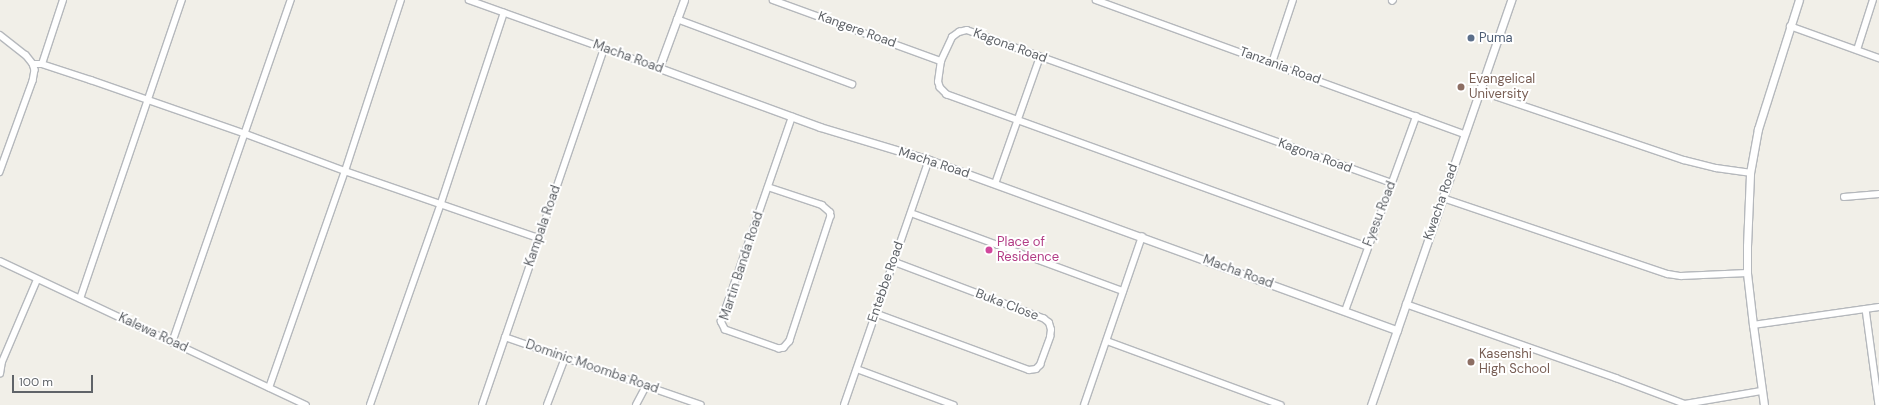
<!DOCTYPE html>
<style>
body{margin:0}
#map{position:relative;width:1879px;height:405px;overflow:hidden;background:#f1efe8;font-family:"DM Sans",sans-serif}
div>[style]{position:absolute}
.roads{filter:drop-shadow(1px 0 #b5b8bc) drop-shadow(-1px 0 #b5b8bc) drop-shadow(0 1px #b5b8bc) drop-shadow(0 -1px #b5b8bc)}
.minor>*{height:5.5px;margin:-2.75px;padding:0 2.75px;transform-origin:2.75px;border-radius:2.75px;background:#fff}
.tertiary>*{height:7px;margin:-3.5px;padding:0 3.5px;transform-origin:3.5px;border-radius:3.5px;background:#fff}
.secondary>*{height:7px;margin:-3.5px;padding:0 3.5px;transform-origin:3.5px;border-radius:3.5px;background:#fff}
.dots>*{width:11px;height:11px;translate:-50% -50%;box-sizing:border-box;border:2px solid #fff;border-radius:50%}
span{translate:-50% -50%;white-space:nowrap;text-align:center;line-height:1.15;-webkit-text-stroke:4px #fff;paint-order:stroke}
.street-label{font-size:13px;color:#5f6368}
.service-label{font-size:13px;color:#4e5e75}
.left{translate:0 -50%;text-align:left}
.education-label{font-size:13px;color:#785e54}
.hotel-label{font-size:13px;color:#b23c85}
.scale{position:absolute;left:12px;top:375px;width:81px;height:18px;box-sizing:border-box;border:2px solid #5f6368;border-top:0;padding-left:5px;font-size:12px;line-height:14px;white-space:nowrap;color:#5f6368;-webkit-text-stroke:3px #fff;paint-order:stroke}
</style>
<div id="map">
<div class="roads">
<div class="minor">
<i style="left:469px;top:0;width:202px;rotate:19.7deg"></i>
<i style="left:773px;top:0;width:179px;rotate:20deg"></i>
<i style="left:1096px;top:0;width:392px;rotate:20deg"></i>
<i style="left:1392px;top:1px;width:1px;rotate:-45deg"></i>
<i style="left:677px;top:19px;width:187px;rotate:20.4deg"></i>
<i style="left:1790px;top:26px;width:95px;rotate:19.8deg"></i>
<i style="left:0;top:35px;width:33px;rotate:38deg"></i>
<i style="left:26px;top:55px;width:11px;rotate:52deg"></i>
<i style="left:33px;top:64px;width:6px;rotate:72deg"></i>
<i style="left:35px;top:70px;width:11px;rotate:100deg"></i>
<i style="left:33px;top:81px;width:97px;rotate:109.9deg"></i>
<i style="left:1857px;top:50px;width:52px;rotate:-72.3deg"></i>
<i style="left:1272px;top:63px;width:66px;rotate:-71.6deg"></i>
<i style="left:33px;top:64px;width:9px"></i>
<i style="left:42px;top:64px;width:52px;rotate:18.1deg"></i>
<i style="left:91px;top:80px;width:164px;rotate:19.2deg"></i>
<i style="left:246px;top:134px;width:106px;rotate:20.5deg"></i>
<i style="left:345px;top:171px;width:205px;rotate:19.1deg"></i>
<i style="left:42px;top:64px;width:67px;rotate:-71.8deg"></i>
<i style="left:1480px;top:91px;width:215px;rotate:18.7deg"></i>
<i style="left:1684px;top:160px;width:33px;rotate:14deg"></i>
<i style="left:1716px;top:168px;width:34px;rotate:8deg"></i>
<i style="left:995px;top:184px;width:135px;rotate:-70.5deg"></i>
<i style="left:768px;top:187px;width:57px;rotate:18.4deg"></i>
<i style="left:822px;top:205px;width:11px;rotate:41deg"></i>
<i style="left:830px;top:212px;width:4px;rotate:76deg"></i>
<i style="left:831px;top:216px;width:132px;rotate:108.2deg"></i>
<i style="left:790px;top:341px;width:9px;rotate:131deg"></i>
<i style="left:784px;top:348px;width:5px;rotate:169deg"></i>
<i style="left:779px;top:349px;width:57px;rotate:-160.6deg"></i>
<i style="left:725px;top:330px;width:9px;rotate:-117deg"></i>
<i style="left:721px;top:322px;width:217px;rotate:-70.9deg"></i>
<i style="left:1844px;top:197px;width:35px;rotate:-5deg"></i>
<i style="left:1443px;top:198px;width:237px;rotate:18.7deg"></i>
<i style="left:1668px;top:274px;width:13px;rotate:9deg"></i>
<i style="left:1681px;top:276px;width:66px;rotate:-2.6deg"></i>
<i style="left:911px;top:213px;width:226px;rotate:20.2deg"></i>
<i style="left:1367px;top:247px;width:447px;rotate:-160.1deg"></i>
<i style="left:947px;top:95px;width:10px;rotate:-135deg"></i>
<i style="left:940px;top:88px;width:6px;rotate:-108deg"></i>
<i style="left:938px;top:82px;width:21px;rotate:-82deg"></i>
<i style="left:941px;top:61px;width:26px;rotate:-65deg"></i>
<i style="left:952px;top:37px;width:9px;rotate:-36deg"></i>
<i style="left:959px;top:32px;width:8px;rotate:-14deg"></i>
<i style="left:967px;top:30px;width:452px;rotate:19.8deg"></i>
<i style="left:0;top:261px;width:338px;rotate:25.2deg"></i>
<i style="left:80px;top:299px;width:316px;rotate:-71.2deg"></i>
<i style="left:1406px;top:304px;width:223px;rotate:19.4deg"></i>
<i style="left:1616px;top:378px;width:74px;rotate:20.6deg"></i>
<i style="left:1685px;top:404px;width:77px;rotate:-9.7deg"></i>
<i style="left:1866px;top:309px;width:97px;rotate:82.3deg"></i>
<i style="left:1345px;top:311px;width:207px;rotate:-69.9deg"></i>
<i style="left:875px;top:313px;width:164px;rotate:20.3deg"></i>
<i style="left:1029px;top:370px;width:7px;rotate:-8deg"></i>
<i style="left:1036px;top:369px;width:6px;rotate:-45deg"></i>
<i style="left:1040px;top:365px;width:30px;rotate:-70deg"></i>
<i style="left:1050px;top:337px;width:7px;rotate:-82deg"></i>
<i style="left:1051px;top:330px;width:7px;rotate:-106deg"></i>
<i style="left:1049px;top:323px;width:6px;rotate:-141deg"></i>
<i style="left:1044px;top:319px;width:161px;rotate:-159.3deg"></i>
<i style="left:1753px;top:325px;width:127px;rotate:-8.1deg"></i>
<i style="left:505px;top:337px;width:207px;rotate:19.1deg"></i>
<i style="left:1107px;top:341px;width:185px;rotate:20.2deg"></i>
<i style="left:172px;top:343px;width:363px;rotate:-70.9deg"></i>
<i style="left:857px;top:369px;width:103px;rotate:20.4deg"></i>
<i style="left:0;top:374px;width:12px;rotate:-81deg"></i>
<i style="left:2px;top:362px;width:89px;rotate:-66.9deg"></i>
<i style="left:269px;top:388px;width:230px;rotate:-70.7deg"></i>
<i style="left:345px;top:171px;width:180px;rotate:-71.9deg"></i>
<i style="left:370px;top:405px;width:214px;rotate:-70.6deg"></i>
<i style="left:441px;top:203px;width:200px;rotate:-71.7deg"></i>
<i style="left:482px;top:405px;width:377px;rotate:-71.1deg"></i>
<i style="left:547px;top:405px;width:50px;rotate:-69deg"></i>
<i style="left:636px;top:405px;width:21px;rotate:-62deg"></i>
<i style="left:844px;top:405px;width:259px;rotate:-70.9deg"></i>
<i style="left:1084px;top:405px;width:178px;rotate:-71deg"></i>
</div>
<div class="tertiary">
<i style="left:1764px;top:405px;width:81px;rotate:-97.8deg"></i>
<i style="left:1753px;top:325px;width:52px;rotate:-96.6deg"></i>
<i style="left:1747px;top:273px;width:27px;rotate:-90deg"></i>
<i style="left:1747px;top:246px;width:73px;rotate:-87.6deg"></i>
<i style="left:1750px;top:173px;width:45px;rotate:-79.7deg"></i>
<i style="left:1758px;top:129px;width:135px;rotate:-72.4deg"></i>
</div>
<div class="secondary">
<i style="left:684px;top:0;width:72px;rotate:110.2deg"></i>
<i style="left:659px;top:68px;width:171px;rotate:20.1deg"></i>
<i style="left:820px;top:127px;width:114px;rotate:16.8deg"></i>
<i style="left:929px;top:160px;width:498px;rotate:20deg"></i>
<i style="left:1371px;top:405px;width:429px;rotate:-70.9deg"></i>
</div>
</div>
<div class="dots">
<i style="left:1471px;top:38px;background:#5c6f8a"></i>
<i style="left:1461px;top:87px;background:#8d6e63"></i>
<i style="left:989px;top:250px;background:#d1479c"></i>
<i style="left:1471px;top:362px;background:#8d6e63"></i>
</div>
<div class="street-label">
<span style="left:857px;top:30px;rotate:20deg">Kangere Road</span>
<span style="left:1010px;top:46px;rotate:20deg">Kagona Road</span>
<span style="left:628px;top:57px;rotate:20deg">Macha Road</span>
<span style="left:1280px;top:66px;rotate:20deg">Tanzania Road</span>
<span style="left:1315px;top:156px;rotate:20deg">Kagona Road</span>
<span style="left:934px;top:163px;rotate:18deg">Macha Road</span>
<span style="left:1441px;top:202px;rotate:-71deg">Kwacha Road</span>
<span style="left:1380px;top:214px;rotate:-69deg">Fyesu Road</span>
<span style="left:543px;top:226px;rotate:-71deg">Kampala Road</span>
<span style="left:742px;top:266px;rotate:-72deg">Martin Banda Road</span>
<span style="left:1238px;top:272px;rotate:20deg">Macha Road</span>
<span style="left:886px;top:282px;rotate:-71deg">Entebbe Road</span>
<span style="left:1007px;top:305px;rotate:21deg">Buka Close</span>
<span style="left:153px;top:333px;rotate:25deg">Kalewa Road</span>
<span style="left:592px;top:367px;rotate:19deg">Dominic Moomba Road</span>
</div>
<div class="service-label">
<span class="left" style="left:1479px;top:38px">Puma</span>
</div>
<div class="education-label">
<span class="left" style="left:1469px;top:87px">Evangelical<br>University</span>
<span class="left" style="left:1479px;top:362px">Kasenshi<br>High School</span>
</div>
<div class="hotel-label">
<span class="left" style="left:997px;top:250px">Place of<br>Residence</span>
</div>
<div class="scale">100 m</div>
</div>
